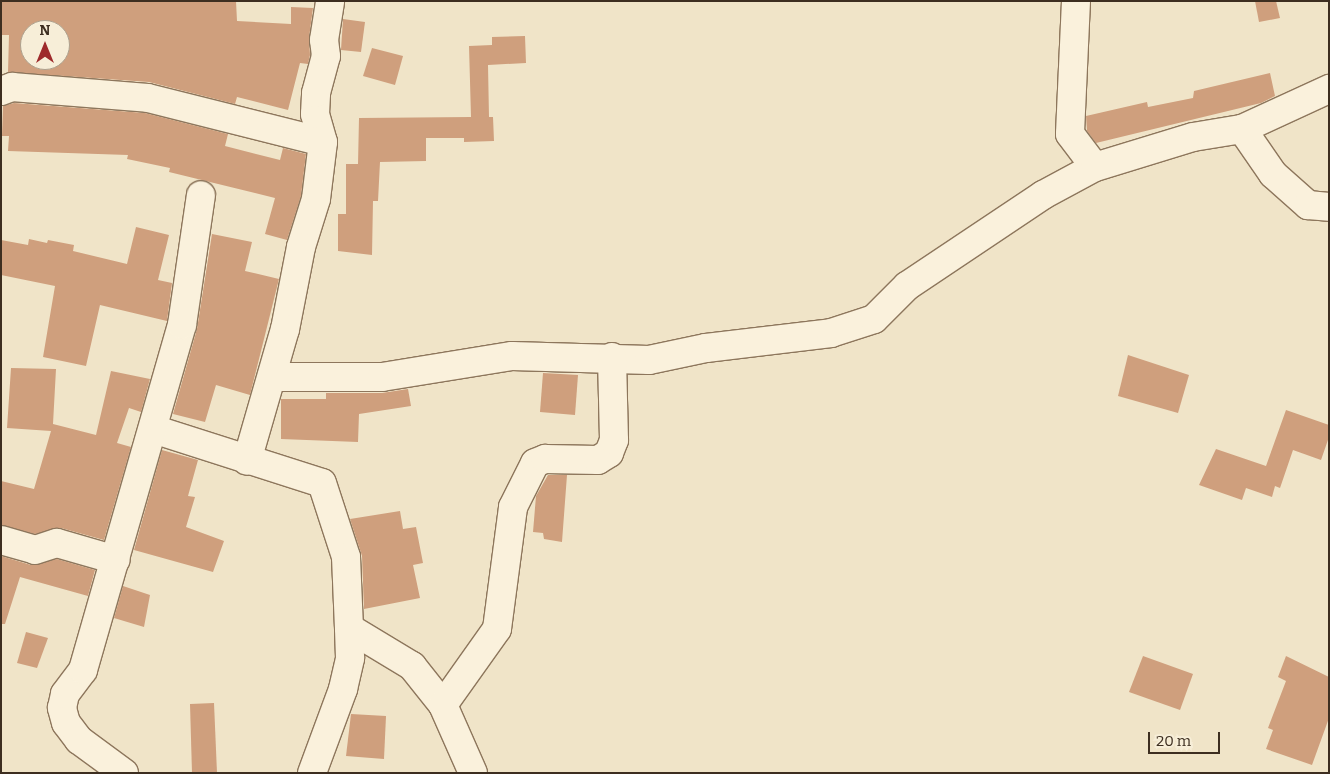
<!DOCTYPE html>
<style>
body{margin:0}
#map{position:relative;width:1330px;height:774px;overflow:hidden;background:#f0e4c8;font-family:Bitter,serif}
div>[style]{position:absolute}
.building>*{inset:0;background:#cf9f7d}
.roads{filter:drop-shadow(1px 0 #8d765c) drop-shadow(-1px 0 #8d765c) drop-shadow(0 1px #8d765c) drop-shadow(0 -1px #8d765c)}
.minor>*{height:28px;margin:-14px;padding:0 14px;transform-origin:14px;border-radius:14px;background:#faf1dc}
span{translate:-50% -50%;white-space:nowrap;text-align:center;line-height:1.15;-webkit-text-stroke:4px #f7eed8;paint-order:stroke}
.frame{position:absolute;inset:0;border:2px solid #3d2e20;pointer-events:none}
.north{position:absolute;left:20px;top:20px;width:50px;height:50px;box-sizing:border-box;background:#f7eed8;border:1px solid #ada18e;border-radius:50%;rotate:0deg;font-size:14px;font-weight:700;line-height:20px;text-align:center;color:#3d2e20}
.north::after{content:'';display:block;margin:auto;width:18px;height:22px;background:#9e2a2b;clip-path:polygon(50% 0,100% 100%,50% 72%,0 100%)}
.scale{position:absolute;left:1148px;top:732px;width:72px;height:22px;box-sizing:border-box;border:2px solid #3d2e20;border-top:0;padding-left:6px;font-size:15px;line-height:18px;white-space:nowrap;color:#3d2e20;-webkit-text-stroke:4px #f7eed8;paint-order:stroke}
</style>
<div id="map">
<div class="building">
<i style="clip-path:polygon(evenodd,1px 1px,236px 1px,237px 21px,291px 24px,291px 7px,313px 8px,309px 38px,310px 55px,308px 64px,300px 63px,288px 110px,237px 97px,235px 104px,149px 82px,8px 72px,9px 35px,1px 35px,1px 1px,30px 30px,60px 30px,60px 60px,30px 60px,30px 30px)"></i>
<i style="clip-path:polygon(1255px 1px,1276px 1px,1280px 18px,1259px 22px)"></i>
<i style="clip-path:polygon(343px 19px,365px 22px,361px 52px,341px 50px)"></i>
<i style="clip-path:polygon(525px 36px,526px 63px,488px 65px,489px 117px,493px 117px,494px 141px,464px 142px,464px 138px,426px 138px,426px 161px,380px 162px,378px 201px,373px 201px,372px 255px,338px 251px,338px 214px,346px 214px,346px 164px,358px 164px,359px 118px,471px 117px,469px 46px,492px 45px,492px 37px)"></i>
<i style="clip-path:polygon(372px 48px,403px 56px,395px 85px,363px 76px)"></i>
<i style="clip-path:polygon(1270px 73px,1275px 96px,1261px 103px,1096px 143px,1087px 131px,1086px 116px,1147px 102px,1148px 107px,1193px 98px,1194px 91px)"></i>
<i style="clip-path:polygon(14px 103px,145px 113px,228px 134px,225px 146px,280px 160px,283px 148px,306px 154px,301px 196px,287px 240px,265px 234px,275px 198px,169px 172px,170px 168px,127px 159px,128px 155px,8px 151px,9px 136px,2px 136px,3px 106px)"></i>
<i style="clip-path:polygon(136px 227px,169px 235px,158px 280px,172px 283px,167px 321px,100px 305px,86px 366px,43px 357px,55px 286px,1px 275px,1px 240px,28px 245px,29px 239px,47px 243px,48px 240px,74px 245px,73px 251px,127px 264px)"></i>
<i style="clip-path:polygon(212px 234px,252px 242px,245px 271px,279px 279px,250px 395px,216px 385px,205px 422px,173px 414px,197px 329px)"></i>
<i style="clip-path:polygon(1128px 355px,1189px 375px,1178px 413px,1118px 396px)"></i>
<i style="clip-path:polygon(11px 368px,56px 369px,53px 424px,96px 435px,111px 371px,150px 379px,141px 412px,129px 408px,117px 443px,131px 447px,104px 540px,61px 528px,35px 534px,1px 525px,1px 481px,34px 489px,51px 431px,7px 428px)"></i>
<i style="clip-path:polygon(543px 373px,578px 375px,575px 415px,540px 412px)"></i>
<i style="clip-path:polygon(408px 389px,411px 406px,359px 414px,358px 442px,281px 439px,281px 399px,326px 399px,326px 393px,382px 393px)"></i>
<i style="clip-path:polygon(1286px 410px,1329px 425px,1329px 437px,1321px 460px,1293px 450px,1280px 488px,1275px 486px,1272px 497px,1246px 488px,1242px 500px,1199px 485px,1216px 449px,1266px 466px)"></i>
<i style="clip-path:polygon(162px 450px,198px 460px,188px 496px,195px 497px,186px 527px,224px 541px,213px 572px,134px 550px)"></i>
<i style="clip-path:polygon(548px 475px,567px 475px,562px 542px,544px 539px,543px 533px,533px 532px,536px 496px)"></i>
<i style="clip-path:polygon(400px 511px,403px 529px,416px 527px,423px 563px,413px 565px,420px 598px,364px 609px,362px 556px,350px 519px)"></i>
<i style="clip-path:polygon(1px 556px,31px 565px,57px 559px,95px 570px,88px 596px,20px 577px,5px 624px,1px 624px)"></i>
<i style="clip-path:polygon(123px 586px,150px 595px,144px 627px,114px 618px)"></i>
<i style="clip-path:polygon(26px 632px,48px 638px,37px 668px,17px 663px)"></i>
<i style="clip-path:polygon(1143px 656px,1193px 674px,1180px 710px,1129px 692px)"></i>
<i style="clip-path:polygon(1286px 656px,1329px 677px,1329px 718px,1312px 765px,1266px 749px,1273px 730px,1268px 728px,1286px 681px,1278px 677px)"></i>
<i style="clip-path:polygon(214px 703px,217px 773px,192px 773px,190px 704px)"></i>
<i style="clip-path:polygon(351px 714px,386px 716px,384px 759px,346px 756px)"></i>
</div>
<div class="roads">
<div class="minor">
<i style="left:1076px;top:1px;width:133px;rotate:92.6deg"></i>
<i style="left:1070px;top:134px;width:41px;rotate:52.9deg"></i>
<i style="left:1px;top:91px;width:12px;rotate:-20deg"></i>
<i style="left:12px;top:87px;width:136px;rotate:4.6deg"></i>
<i style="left:148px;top:98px;width:180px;rotate:14.1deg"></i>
<i style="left:323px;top:142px;width:57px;rotate:97deg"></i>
<i style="left:316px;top:199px;width:50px;rotate:107.4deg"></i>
<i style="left:301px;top:247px;width:84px;rotate:101deg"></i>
<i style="left:285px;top:329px;width:137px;rotate:106.1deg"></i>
<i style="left:1242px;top:129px;width:55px;rotate:55.4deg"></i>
<i style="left:1273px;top:174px;width:47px;rotate:41.5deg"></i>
<i style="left:1308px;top:205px;width:21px;rotate:5deg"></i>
<i style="left:323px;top:142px;width:29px;rotate:-106deg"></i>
<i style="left:315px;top:114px;width:21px;rotate:-87deg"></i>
<i style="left:316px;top:93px;width:38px;rotate:-75deg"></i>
<i style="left:326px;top:56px;width:16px;rotate:-97deg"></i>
<i style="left:324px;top:40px;width:39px;rotate:-81deg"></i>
<i style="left:272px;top:377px;width:110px"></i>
<i style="left:382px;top:377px;width:132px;rotate:-9.2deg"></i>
<i style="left:512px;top:356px;width:137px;rotate:1.7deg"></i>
<i style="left:649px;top:360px;width:58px;rotate:-11.9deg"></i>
<i style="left:706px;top:348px;width:126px;rotate:-6.8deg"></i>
<i style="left:831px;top:333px;width:45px;rotate:-18deg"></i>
<i style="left:874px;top:319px;width:47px;rotate:-45deg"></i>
<i style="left:907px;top:286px;width:164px;rotate:-33.8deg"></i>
<i style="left:1043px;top:195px;width:59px;rotate:-28.3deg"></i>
<i style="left:1095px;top:167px;width:102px;rotate:-17deg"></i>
<i style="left:1193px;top:137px;width:50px;rotate:-9.3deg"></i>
<i style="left:1242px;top:129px;width:96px;rotate:-24.7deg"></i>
<i style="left:153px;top:429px;width:177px;rotate:17.7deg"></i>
<i style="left:322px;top:483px;width:78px;rotate:72deg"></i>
<i style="left:346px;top:557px;width:71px;rotate:87.6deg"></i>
<i style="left:349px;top:628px;width:74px;rotate:31.1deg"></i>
<i style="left:412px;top:666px;width:50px;rotate:51.5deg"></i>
<i style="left:443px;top:705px;width:74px;rotate:66.2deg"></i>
<i style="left:1px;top:540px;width:35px;rotate:16deg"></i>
<i style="left:35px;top:550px;width:23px;rotate:-18deg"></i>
<i style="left:57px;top:543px;width:61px;rotate:16.1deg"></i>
<i style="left:443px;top:705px;width:93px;rotate:-54.6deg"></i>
<i style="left:497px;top:629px;width:123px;rotate:-82.5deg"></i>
<i style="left:513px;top:507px;width:49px;rotate:-63.4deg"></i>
<i style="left:535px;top:463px;width:11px;rotate:-22deg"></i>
<i style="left:545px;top:459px;width:53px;rotate:1.1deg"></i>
<i style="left:598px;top:460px;width:13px;rotate:-32deg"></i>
<i style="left:609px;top:453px;width:14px;rotate:-69deg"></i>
<i style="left:614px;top:440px;width:83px;rotate:-91.4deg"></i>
<i style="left:124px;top:773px;width:56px;rotate:-143.7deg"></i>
<i style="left:79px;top:740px;width:21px;rotate:-127deg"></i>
<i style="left:66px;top:723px;width:16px;rotate:-105deg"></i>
<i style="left:62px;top:708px;width:14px;rotate:-78deg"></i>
<i style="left:65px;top:694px;width:30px;rotate:-53deg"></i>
<i style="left:83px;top:670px;width:359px;rotate:-74deg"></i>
<i style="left:182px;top:325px;width:131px;rotate:-81.7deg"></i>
<i style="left:312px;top:773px;width:90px;rotate:-69.7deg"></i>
<i style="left:343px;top:689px;width:32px;rotate:-77deg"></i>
<i style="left:350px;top:658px;width:30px;rotate:-92deg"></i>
</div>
</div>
<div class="frame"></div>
<div class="north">N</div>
<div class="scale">20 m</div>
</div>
